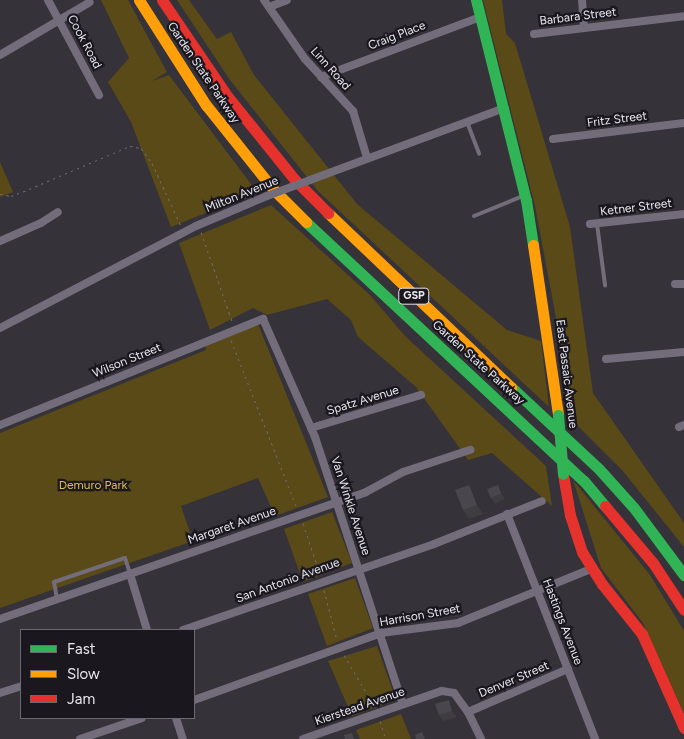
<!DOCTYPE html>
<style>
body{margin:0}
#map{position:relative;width:684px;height:739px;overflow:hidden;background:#353239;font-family:Figtree,sans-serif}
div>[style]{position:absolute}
.green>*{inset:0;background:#594a17}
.path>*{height:1px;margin-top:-0.5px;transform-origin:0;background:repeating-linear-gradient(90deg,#6c6973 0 2.5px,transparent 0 6.5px)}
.lane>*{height:4px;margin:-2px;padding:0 2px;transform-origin:2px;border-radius:2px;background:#726c7b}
.street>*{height:8px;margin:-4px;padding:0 4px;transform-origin:4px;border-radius:4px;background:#726c7b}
.fast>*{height:11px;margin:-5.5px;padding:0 5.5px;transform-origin:5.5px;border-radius:5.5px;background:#30b455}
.slow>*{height:11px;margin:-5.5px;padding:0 5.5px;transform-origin:5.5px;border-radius:5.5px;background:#ff9f0a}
.jam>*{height:11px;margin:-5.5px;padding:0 5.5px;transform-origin:5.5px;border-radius:5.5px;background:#e5322d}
.street-bridge>*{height:8px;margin:-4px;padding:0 4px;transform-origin:4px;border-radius:4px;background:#726c7b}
.fast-bridge>*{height:11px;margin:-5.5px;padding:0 5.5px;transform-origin:5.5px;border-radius:5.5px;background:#30b455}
.wall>*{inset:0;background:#3f3d42}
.shaded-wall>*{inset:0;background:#333236}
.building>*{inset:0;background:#49474d}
span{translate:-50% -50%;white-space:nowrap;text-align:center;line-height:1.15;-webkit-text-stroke:4.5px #1a181e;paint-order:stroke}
.shield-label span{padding:1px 4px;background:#1a181e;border:1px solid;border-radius:4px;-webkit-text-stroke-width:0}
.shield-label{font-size:11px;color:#e8e6ee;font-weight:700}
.street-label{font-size:12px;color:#e8e6ee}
.park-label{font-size:12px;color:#e0be4d}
.legend{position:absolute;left:20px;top:629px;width:175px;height:90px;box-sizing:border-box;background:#1a181e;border:1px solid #6c6a71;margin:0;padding:6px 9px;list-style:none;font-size:15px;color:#e8e6ee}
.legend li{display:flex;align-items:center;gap:10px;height:25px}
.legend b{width:25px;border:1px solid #6c6a71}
</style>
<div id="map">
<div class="green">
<i style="clip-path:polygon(101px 0,128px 0,167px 72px,152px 81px,169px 75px,257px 192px,171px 227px,131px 122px,108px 82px,129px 58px)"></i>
<i style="clip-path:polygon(177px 0,189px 0,217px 39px,231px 32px,254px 75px,357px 204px,507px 330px,541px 341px,549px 407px,318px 191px,230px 80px)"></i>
<i style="clip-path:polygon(483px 0,502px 0,506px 34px,515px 43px,570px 227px,593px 393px,684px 523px,684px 547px,622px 470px,576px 424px,535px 206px)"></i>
<i style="clip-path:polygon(0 162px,13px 192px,0 197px)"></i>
<i style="clip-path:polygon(271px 205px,370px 295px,405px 336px,546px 466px,552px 506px,492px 453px,468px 460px,416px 387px,358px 337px,351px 320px,327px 299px,267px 315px,253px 308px,210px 330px,179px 243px)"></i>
<i style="clip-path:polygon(258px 324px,328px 497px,275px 516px,258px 478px,181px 506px,193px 541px,0 608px,0 433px,206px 350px,205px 345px)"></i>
<i style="clip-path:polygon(573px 480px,650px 575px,684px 631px,684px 713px,643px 623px,601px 568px)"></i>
<i style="clip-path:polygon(332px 512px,352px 563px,303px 582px,284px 529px)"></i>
<i style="clip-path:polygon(355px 578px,373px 628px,327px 646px,308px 594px)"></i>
<i style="clip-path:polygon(377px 646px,396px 700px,352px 716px,328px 661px)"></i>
<i style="clip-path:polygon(401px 714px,411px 739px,360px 739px,356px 730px)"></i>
</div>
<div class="path">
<i style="left:0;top:194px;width:11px;rotate:10deg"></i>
<i style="left:11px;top:196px;width:19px;rotate:-21deg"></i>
<i style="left:29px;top:189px;width:110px;rotate:-23.1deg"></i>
<i style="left:130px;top:146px;width:11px;rotate:10deg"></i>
<i style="left:141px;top:148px;width:19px;rotate:54deg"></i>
<i style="left:152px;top:163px;width:69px;rotate:65.3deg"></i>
<i style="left:201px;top:232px;width:94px;rotate:70.8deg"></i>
<i style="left:231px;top:340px;width:180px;rotate:68.6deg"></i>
<i style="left:303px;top:523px;width:54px;rotate:71.6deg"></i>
<i style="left:324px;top:590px;width:52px;rotate:75.4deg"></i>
<i style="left:344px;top:655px;width:61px;rotate:59.2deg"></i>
<i style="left:380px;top:721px;width:19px;rotate:72deg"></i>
</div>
<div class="lane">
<i style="left:467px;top:122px;width:34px;rotate:69deg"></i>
<i style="left:474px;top:216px;width:53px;rotate:-22.2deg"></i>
<i style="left:597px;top:224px;width:62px;rotate:82.5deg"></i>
<i style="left:57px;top:599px;width:17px;rotate:-100deg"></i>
<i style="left:54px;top:582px;width:75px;rotate:-18.7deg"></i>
<i style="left:125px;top:558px;width:16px;rotate:72deg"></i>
</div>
<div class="street">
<i style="left:48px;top:0;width:108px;rotate:61.8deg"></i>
<i style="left:264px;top:0;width:72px;rotate:55.2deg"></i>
<i style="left:305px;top:59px;width:71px;rotate:47.3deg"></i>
<i style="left:353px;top:111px;width:49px;rotate:73.4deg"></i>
<i style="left:582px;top:0;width:28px;rotate:86deg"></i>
<i style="left:269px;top:7px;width:19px;rotate:-21deg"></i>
<i style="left:534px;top:34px;width:151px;rotate:-6.8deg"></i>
<i style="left:0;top:55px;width:104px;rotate:-30.5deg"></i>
<i style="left:321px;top:77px;width:171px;rotate:-20.6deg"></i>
<i style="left:553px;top:139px;width:132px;rotate:-7deg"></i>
<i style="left:310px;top:180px;width:208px;rotate:-20.3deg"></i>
<i style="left:590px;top:224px;width:95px;rotate:-6.1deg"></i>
<i style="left:0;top:241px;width:45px;rotate:-23.7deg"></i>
<i style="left:41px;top:223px;width:20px;rotate:-33deg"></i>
<i style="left:675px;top:284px;width:9px"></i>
<i style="left:0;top:328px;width:221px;rotate:-27.5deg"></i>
<i style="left:196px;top:226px;width:77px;rotate:-22.9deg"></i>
<i style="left:606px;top:359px;width:78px;rotate:-5.1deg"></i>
<i style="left:0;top:425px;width:284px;rotate:-22deg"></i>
<i style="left:263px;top:319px;width:129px;rotate:66.2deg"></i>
<i style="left:315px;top:437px;width:281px;rotate:71.8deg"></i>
<i style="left:679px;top:427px;width:5px;rotate:-22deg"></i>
<i style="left:311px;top:428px;width:115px;rotate:-16.7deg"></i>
<i style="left:507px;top:514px;width:242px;rotate:68.6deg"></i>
<i style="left:130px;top:574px;width:59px;rotate:73.1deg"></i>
<i style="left:0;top:619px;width:387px;rotate:-19.1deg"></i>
<i style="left:366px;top:492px;width:42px;rotate:-28.4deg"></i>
<i style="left:403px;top:472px;width:71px;rotate:-18.2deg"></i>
<i style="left:183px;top:630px;width:265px;rotate:-18.9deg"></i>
<i style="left:434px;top:544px;width:116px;rotate:-21.7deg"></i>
<i style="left:0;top:693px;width:22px;rotate:-18deg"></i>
<i style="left:194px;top:700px;width:199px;rotate:-19.7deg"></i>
<i style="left:381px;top:633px;width:78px;rotate:-7.4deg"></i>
<i style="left:458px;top:623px;width:144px;rotate:-22.1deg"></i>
<i style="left:468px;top:712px;width:109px;rotate:-23.3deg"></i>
<i style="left:176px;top:718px;width:22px;rotate:72deg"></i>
<i style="left:80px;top:739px;width:65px;rotate:-18.7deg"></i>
<i style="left:303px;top:739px;width:147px;rotate:-19.1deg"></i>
<i style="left:442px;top:691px;width:12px;rotate:9deg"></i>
<i style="left:454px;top:693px;width:24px;rotate:54deg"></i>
<i style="left:468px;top:712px;width:30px;rotate:64deg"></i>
</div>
<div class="fast">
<i style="left:476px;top:0;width:206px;rotate:76deg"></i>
<i style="left:526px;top:200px;width:46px;rotate:81.2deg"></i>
<i style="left:306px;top:222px;width:380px;rotate:43deg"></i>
<i style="left:584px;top:481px;width:33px;rotate:50deg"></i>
<i style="left:511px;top:387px;width:120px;rotate:43deg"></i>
<i style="left:599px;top:469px;width:52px;rotate:48.1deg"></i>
<i style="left:634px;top:508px;width:84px;rotate:53.3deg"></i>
</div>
<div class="slow">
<i style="left:139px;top:0;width:125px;rotate:57.5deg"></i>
<i style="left:206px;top:105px;width:107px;rotate:51.4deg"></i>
<i style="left:273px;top:189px;width:47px;rotate:45deg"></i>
<i style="left:328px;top:213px;width:253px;rotate:43.6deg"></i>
<i style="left:533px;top:245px;width:172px;rotate:81.6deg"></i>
</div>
<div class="jam">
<i style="left:162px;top:0;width:117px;rotate:55.8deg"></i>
<i style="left:228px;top:97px;width:107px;rotate:51.1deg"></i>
<i style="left:295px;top:180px;width:47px;rotate:45deg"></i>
<i style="left:563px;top:474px;width:42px;rotate:80.3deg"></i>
<i style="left:570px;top:515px;width:39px;rotate:72deg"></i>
<i style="left:582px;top:552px;width:38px;rotate:58deg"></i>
<i style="left:602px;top:584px;width:64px;rotate:51.3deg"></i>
<i style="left:642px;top:634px;width:103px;rotate:65.9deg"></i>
<i style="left:605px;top:506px;width:75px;rotate:49.9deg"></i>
<i style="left:653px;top:563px;width:56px;rotate:56.6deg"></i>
</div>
<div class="street-bridge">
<i style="left:267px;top:196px;width:46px;rotate:-20.4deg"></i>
</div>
<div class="fast-bridge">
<i style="left:558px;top:415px;width:59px;rotate:85.2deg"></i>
</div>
<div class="wall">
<i style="clip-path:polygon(469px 485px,475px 494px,483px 514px,469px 519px,463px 510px)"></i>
<i style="clip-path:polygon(502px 491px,505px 499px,495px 504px,491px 498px)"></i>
<i style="clip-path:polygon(453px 706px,457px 717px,443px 721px,439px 715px)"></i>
</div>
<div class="shaded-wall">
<i style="clip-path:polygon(469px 485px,475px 494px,483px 514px,477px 505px)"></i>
<i style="clip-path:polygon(498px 485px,502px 491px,505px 499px,501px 493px)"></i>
<i style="clip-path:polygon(449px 700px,453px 706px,457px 717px,452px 711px)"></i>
</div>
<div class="building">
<i style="clip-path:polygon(469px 485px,477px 505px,463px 510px,455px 490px)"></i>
<i style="clip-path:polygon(498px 485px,501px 493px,491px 498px,487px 489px)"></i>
<i style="clip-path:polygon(449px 700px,452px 711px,439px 715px,435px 704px)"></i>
<i style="clip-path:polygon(422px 732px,425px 739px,416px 739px,415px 735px)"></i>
<i style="clip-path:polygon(352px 733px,354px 739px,345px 739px,344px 735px)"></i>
</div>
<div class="shield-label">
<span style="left:414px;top:296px">GSP</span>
</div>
<div class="street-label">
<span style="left:578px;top:17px;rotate:-7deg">Barbara Street</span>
<span style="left:397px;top:36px;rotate:-21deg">Craig Place</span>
<span style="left:84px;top:42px;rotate:62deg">Cook Road</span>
<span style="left:330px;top:69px;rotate:48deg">Linn Road</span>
<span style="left:203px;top:73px;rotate:56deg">Garden State Parkway</span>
<span style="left:617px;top:120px;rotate:-7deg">Fritz Street</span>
<span style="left:242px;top:195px;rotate:-22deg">Milton Avenue</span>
<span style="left:636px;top:208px;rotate:-7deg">Ketner Street</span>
<span style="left:127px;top:361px;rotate:-22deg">Wilson Street</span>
<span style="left:478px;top:363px;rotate:42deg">Garden State Parkway</span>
<span style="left:566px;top:374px;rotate:83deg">East Passaic Avenue</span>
<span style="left:363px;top:401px;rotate:-17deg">Spatz Avenue</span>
<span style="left:350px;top:506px;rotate:72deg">Van Winkle Avenue</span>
<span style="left:232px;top:526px;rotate:-19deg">Margaret Avenue</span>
<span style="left:288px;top:581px;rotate:-20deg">San Antonio Avenue</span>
<span style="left:420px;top:616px;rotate:-10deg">Harrison Street</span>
<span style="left:562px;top:622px;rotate:69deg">Hastings Avenue</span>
<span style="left:514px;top:680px;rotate:-23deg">Denver Street</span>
<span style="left:360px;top:707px;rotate:-19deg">Kierstead Avenue</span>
</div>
<div class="park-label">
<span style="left:93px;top:486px">Demuro Park</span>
</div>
<ul class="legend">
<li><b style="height:6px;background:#30b455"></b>Fast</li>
<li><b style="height:6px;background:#ff9f0a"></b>Slow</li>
<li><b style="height:6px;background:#e5322d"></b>Jam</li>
</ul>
</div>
